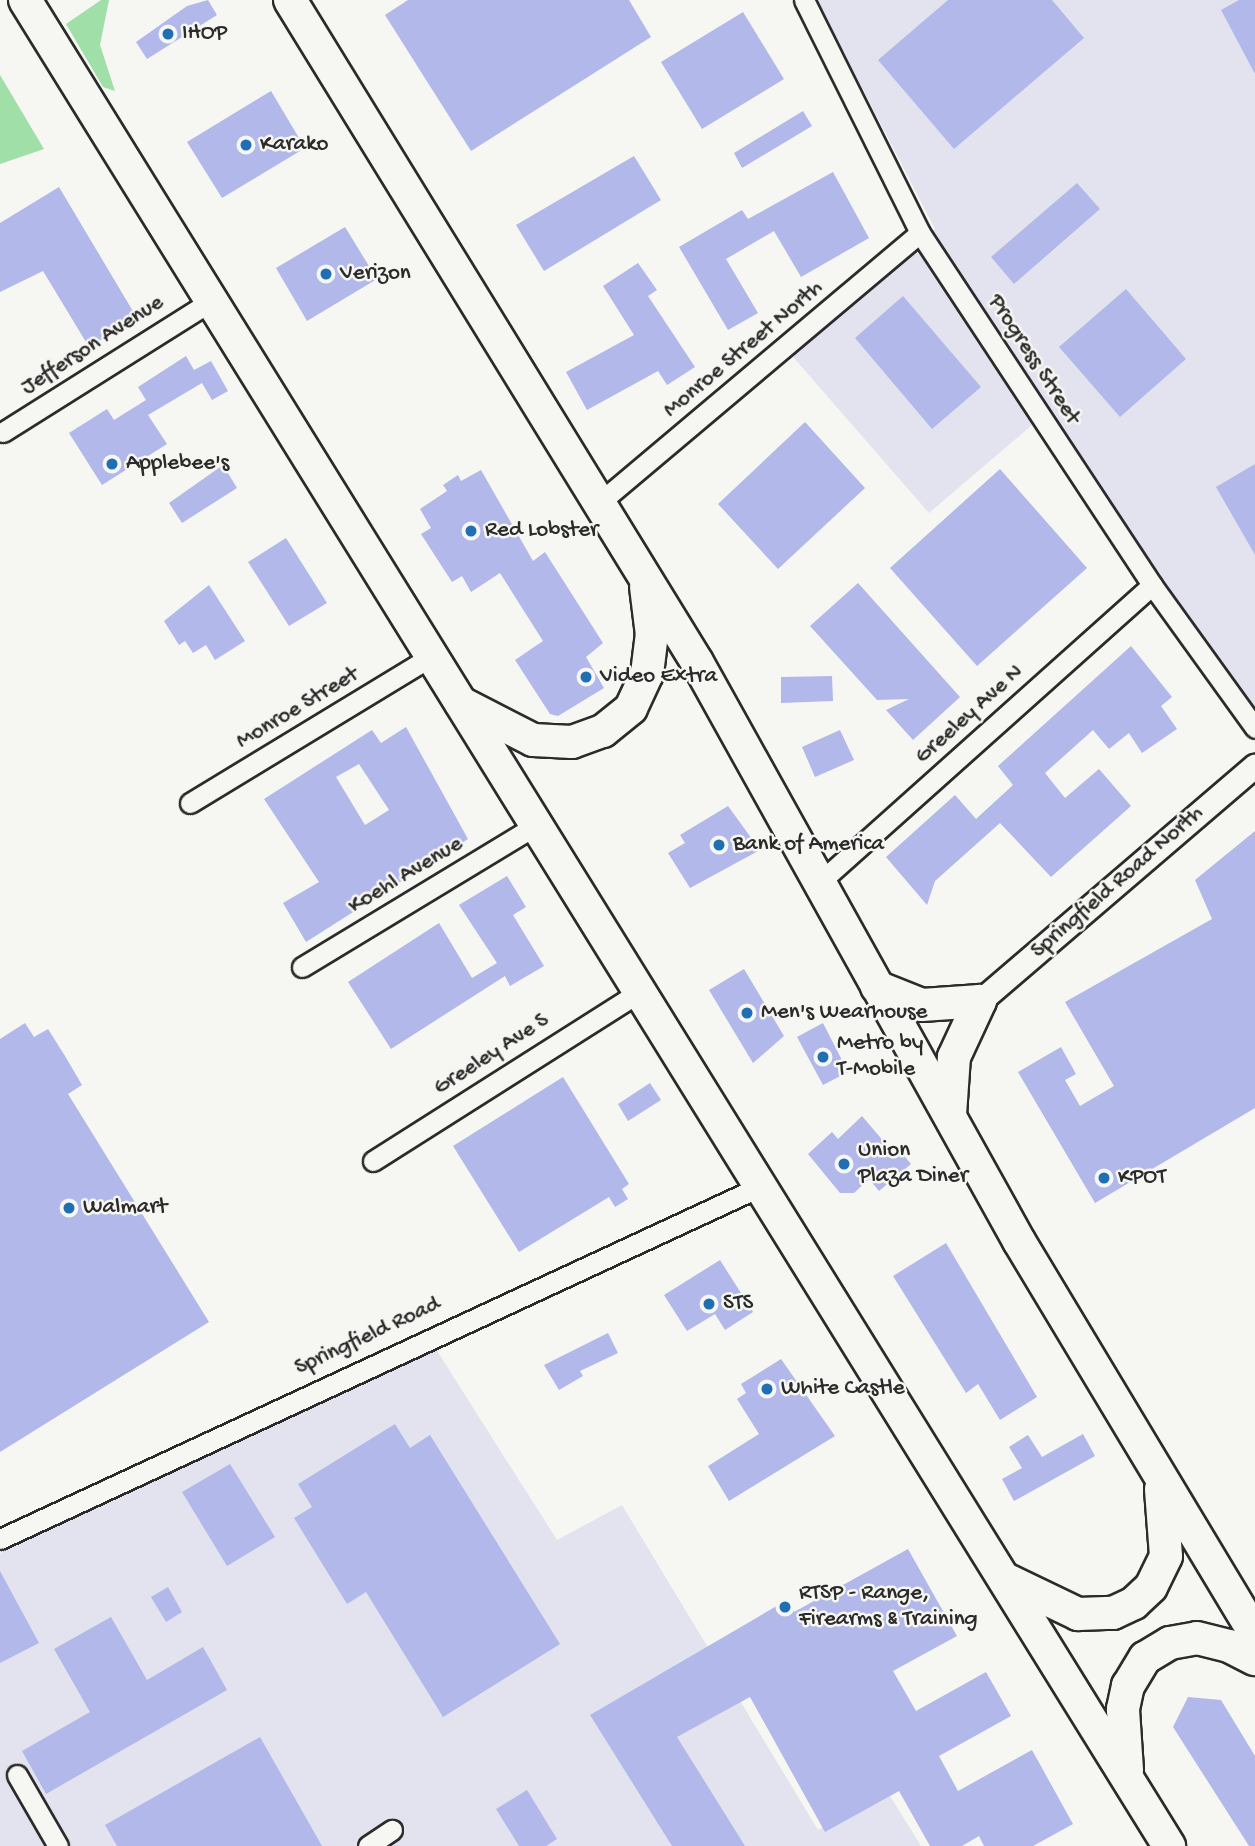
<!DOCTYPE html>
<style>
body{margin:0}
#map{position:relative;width:1255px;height:1846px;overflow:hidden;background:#f6f6f2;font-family:"Gochi Hand",sans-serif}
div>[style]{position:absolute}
.built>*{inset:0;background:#e2e3ef}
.green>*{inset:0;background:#a0dfa7}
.building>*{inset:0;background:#b2b8e9}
.roads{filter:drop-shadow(2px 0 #2b2b2b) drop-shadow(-2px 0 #2b2b2b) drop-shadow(0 2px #2b2b2b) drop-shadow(0 -2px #2b2b2b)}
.minor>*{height:19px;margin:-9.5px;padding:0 9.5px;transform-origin:9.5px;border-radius:9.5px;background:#f6f6f2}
.tertiary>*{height:23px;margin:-11.5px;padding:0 11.5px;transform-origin:11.5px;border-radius:11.5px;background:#f6f6f2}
.trunk>*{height:32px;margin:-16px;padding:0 16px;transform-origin:16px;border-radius:16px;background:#f6f6f2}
.dots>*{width:19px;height:19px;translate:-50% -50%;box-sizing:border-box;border:4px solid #f6f6f2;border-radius:50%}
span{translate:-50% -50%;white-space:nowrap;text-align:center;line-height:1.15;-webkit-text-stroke:5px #f6f6f2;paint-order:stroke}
.poi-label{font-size:23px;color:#2b2b2b}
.left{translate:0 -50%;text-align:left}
.street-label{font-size:23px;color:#2b2b2b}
</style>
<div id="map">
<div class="built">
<i style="clip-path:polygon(817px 0,1255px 0,1255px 708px,1244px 717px,1039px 419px,929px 513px,787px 350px,935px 229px)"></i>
<i style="clip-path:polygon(432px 1343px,557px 1540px,622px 1505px,818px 1830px,887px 1791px,921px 1846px,0 1846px,0 1553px)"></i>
</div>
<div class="green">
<i style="clip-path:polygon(101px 0,109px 0,100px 45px,115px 91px,103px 87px,66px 24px)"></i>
<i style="clip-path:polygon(0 75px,44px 149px,0 164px)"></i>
</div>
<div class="building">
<i style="clip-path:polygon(208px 0,217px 15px,147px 59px,136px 42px,187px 6px)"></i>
<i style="clip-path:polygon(408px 0,629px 0,651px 37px,471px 151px,385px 15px)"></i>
<i style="clip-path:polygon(948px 0,1052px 0,1084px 38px,954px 149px,878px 60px)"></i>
<i style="clip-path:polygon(1239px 0,1255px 0,1255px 74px,1221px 10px)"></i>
<i style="clip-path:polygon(743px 12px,784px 79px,702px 129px,661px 62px)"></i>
<i style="clip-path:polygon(271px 91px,305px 148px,222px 198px,187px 142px)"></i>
<i style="clip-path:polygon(803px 111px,812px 126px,742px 168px,734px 153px)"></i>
<i style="clip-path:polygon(634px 156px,661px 200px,544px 271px,516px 225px)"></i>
<i style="clip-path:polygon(833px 172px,869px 238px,801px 277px,774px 231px,726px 259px,758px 313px,728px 330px,679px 247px,742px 210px,748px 219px)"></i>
<i style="clip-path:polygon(1077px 183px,1100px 209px,1014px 284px,991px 257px)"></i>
<i style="clip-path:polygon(59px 187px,137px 318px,89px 347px,43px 271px,0 292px,0 223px)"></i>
<i style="clip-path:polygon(345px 227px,377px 279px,307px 321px,276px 268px)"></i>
<i style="clip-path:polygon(638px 263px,657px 290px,648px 296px,695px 367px,667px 385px,658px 371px,587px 410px,566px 372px,634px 335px,603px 286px)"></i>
<i style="clip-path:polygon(1126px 289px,1186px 359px,1120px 417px,1059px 347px)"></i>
<i style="clip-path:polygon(903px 296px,981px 387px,932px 429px,855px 338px)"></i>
<i style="clip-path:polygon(186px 356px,194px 370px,211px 361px,228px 391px,212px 400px,202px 383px,148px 415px,167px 444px,102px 485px,69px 433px,107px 409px,114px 420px,146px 400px,138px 387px)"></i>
<i style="clip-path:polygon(805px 422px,865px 488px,778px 569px,718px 504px)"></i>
<i style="clip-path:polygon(1255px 464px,1255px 555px,1216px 487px)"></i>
<i style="clip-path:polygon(223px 465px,237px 488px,182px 523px,169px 503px)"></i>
<i style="clip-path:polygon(1000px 469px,1087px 568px,977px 666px,890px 568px)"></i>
<i style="clip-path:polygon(481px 470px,533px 561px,545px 552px,603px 643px,586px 657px,604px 688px,558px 716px,550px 714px,515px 660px,543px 641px,500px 573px,471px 592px,462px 576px,452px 582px,421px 534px,431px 528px,420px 509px,447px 491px,443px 485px,458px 475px,461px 481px)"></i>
<i style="clip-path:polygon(286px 538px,327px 603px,289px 626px,248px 562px)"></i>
<i style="clip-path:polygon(858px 583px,960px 697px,913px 740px,886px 710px,909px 699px,877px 700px,810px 626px)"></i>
<i style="clip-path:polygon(209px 585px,245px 641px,215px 660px,206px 645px,193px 653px,185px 641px,179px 645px,164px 621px)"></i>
<i style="clip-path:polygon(1131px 646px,1172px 697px,1161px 706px,1177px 729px,1142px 753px,1129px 733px,1109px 749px,1093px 730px,1045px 773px,1065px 798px,1099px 769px,1131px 806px,1051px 877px,1000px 823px,935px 881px,927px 905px,886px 857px,955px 795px,976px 819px,1013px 785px,998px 766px)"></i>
<i style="clip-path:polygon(832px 676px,833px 701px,781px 703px,781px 677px)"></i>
<i style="clip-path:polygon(evenodd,406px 727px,468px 839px,306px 942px,283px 903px,319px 882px,264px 799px,372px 730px,381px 743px,406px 727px,359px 764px,389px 810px,365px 825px,336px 777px,359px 764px)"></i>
<i style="clip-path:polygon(840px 730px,854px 760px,815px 777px,802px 747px)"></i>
<i style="clip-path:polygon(728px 806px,760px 850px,690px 888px,668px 853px,685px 843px,680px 835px)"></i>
<i style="clip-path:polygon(1255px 831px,1255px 1108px,1095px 1203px,1018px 1072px,1061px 1047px,1076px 1074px,1065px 1080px,1080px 1106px,1114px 1086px,1065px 1002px,1212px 919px,1195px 880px)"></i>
<i style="clip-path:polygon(507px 876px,526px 907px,513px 915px,544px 966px,510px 986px,505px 976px,391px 1049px,348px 982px,439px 923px,472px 978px,497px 963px,459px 905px)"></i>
<i style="clip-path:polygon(744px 969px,784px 1036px,753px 1063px,709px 990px)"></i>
<i style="clip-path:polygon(25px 1023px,34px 1037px,48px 1029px,65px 1056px,82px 1085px,68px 1094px,209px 1322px,0 1452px,0 1039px)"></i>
<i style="clip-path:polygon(823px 1023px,848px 1072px,823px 1085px,797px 1037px)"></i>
<i style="clip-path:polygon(563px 1077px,629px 1184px,622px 1189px,628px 1199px,615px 1207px,609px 1197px,519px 1252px,453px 1146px)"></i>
<i style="clip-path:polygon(650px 1083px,661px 1100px,628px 1121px,618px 1104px)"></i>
<i style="clip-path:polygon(862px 1116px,896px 1156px,901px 1152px,911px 1164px,879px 1191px,869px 1179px,854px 1193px,840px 1193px,808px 1154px,832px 1132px,838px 1139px)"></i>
<i style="clip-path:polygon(946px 1243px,1037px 1397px,1000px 1420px,978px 1384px,966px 1393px,893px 1276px)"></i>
<i style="clip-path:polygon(720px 1260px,753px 1312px,725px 1330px,715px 1314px,687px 1331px,664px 1295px)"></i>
<i style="clip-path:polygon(608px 1333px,618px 1353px,580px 1371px,583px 1376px,559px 1390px,544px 1365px)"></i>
<i style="clip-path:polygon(781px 1359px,835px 1436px,729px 1501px,708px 1466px,759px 1434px,737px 1399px,746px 1393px,741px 1384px)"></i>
<i style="clip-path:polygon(395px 1424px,410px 1448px,430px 1435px,560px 1644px,443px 1717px,366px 1592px,347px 1604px,294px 1518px,312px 1507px,298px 1484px)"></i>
<i style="clip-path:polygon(1083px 1434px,1095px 1456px,1014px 1501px,1002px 1479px,1022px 1468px,1009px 1447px,1028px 1435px,1042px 1457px)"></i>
<i style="clip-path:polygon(230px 1464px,275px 1537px,227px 1566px,182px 1492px)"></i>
<i style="clip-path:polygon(908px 1549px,957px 1636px,893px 1671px,916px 1711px,986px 1672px,1011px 1716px,939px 1756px,958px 1791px,1032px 1750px,1073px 1824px,1033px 1846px,984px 1846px,979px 1836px,962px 1846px,930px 1846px,899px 1791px,825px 1832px,750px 1697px,677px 1737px,745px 1846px,672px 1846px,590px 1715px,787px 1600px,794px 1612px)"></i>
<i style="clip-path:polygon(0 1571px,39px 1643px,0 1663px)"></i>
<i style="clip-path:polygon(168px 1587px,182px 1612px,166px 1622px,151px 1597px)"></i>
<i style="clip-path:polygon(111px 1617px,147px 1680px,203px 1647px,227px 1690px,46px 1794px,22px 1751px,90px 1712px,54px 1649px)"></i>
<i style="clip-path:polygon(1188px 1697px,1221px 1700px,1255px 1756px,1255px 1846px,1249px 1846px,1173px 1727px)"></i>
<i style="clip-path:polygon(260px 1737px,322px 1846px,117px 1846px,105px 1825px)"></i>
<i style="clip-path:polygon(527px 1790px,557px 1839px,546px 1846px,519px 1846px,496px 1809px)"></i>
</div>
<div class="roads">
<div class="minor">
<i style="left:804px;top:0;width:260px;rotate:63.5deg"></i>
<i style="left:920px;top:233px;width:422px;rotate:56.6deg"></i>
<i style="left:1152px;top:585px;width:176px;rotate:54.2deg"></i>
<i style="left:3px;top:432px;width:246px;rotate:-32.2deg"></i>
<i style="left:599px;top:503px;width:419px;rotate:-40.1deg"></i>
<i style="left:190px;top:803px;width:281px;rotate:-31.3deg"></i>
<i style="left:820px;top:882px;width:445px;rotate:-41.8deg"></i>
<i style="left:302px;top:967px;width:272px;rotate:-31.2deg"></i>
<i style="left:373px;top:1161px;width:315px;rotate:-32.4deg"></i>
<i style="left:0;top:1539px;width:839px;rotate:-24.88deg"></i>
<i style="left:17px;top:1775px;width:82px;rotate:60deg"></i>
<i style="left:368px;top:1846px;width:29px;rotate:-34deg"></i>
</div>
<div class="tertiary">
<i style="left:980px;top:1001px;width:362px;rotate:-40.6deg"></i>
</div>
<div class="trunk">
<i style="left:25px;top:0;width:2172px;rotate:58.21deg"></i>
<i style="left:290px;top:0;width:777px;rotate:58.42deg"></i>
<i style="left:697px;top:662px;width:663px;rotate:60.92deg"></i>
<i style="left:1019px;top:1241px;width:458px;rotate:59deg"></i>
<i style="left:461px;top:703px;width:81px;rotate:27.2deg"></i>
<i style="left:533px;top:740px;width:39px;rotate:3deg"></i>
<i style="left:572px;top:742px;width:33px;rotate:-20deg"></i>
<i style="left:603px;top:731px;width:36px;rotate:-39deg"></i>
<i style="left:631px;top:708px;width:38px;rotate:-65deg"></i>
<i style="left:647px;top:674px;width:39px;rotate:-83deg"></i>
<i style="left:652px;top:635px;width:48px;rotate:-97.1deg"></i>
<i style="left:877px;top:987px;width:48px;rotate:21.8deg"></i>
<i style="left:922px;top:1005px;width:58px;rotate:-3.9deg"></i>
<i style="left:950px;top:1115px;width:58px;rotate:-86.1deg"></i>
<i style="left:954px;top:1057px;width:62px;rotate:-65.1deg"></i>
<i style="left:1007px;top:1580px;width:79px;rotate:25.6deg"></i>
<i style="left:1078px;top:1614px;width:35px;rotate:-2deg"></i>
<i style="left:1113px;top:1613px;width:23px;rotate:-25deg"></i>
<i style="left:1134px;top:1603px;width:23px;rotate:-43deg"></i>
<i style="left:1151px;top:1587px;width:34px;rotate:-64deg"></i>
<i style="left:1166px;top:1556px;width:67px;rotate:-94.3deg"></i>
<i style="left:1127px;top:1770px;width:61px;rotate:-93.8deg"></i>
<i style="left:1123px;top:1709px;width:24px;rotate:-78deg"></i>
<i style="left:1128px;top:1686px;width:33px;rotate:-59deg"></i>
<i style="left:1145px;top:1658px;width:29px;rotate:-31deg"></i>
<i style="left:1170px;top:1643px;width:27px;rotate:-10deg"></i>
<i style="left:1197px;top:1638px;width:33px;rotate:14deg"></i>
<i style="left:1229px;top:1646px;width:29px;rotate:27deg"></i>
</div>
</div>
<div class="dots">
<i style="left:168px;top:34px;background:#1f6fb2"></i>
<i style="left:246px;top:145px;background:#1f6fb2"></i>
<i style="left:326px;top:274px;background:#1f6fb2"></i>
<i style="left:112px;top:464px;background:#1f6fb2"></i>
<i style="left:471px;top:531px;background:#1f6fb2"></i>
<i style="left:586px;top:677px;background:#1f6fb2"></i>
<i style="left:719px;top:845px;background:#1f6fb2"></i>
<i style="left:747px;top:1013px;background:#1f6fb2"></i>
<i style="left:823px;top:1057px;background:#1f6fb2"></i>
<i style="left:844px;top:1164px;background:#1f6fb2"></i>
<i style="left:1104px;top:1178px;background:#1f6fb2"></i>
<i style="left:69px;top:1208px;background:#1f6fb2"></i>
<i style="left:709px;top:1304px;background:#1f6fb2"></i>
<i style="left:767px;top:1389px;background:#1f6fb2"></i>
<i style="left:785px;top:1607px;background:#1f6fb2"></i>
</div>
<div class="poi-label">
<span class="left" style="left:182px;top:34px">IHOP</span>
<span class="left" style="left:260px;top:145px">Karako</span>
<span class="left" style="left:340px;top:274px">Verizon</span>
<span class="left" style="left:126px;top:464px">Applebee's</span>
<span class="left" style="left:485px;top:531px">Red Lobster</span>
<span class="left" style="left:600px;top:677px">Video Extra</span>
<span class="left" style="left:733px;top:845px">Bank of America</span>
<span class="left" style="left:761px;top:1013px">Men's Wearhouse</span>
<span class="left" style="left:837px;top:1057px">Metro by<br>T-Mobile</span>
<span class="left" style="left:858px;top:1164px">Union<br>Plaza Diner</span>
<span class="left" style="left:1118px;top:1178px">KPOT</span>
<span class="left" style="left:83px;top:1208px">Walmart</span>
<span class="left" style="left:723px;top:1304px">STS</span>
<span class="left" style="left:781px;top:1389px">White Castle</span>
<span class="left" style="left:799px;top:1607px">RTSP - Range,<br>Firearms &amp; Training</span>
</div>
<div class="street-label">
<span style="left:93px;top:346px;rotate:-33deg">Jefferson Avenue</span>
<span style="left:744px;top:350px;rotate:-40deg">Monroe Street North</span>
<span style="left:1033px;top:360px;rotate:57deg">Progress Street</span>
<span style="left:298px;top:709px;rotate:-31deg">Monroe Street</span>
<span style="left:970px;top:715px;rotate:-42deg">Greeley Ave N</span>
<span style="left:406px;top:876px;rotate:-31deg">Koehl Avenue</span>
<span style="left:1118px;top:883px;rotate:-41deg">Springfield Road North</span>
<span style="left:492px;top:1055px;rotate:-33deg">Greeley Ave S</span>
<span style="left:368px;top:1337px;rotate:-25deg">Springfield Road</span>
</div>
</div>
